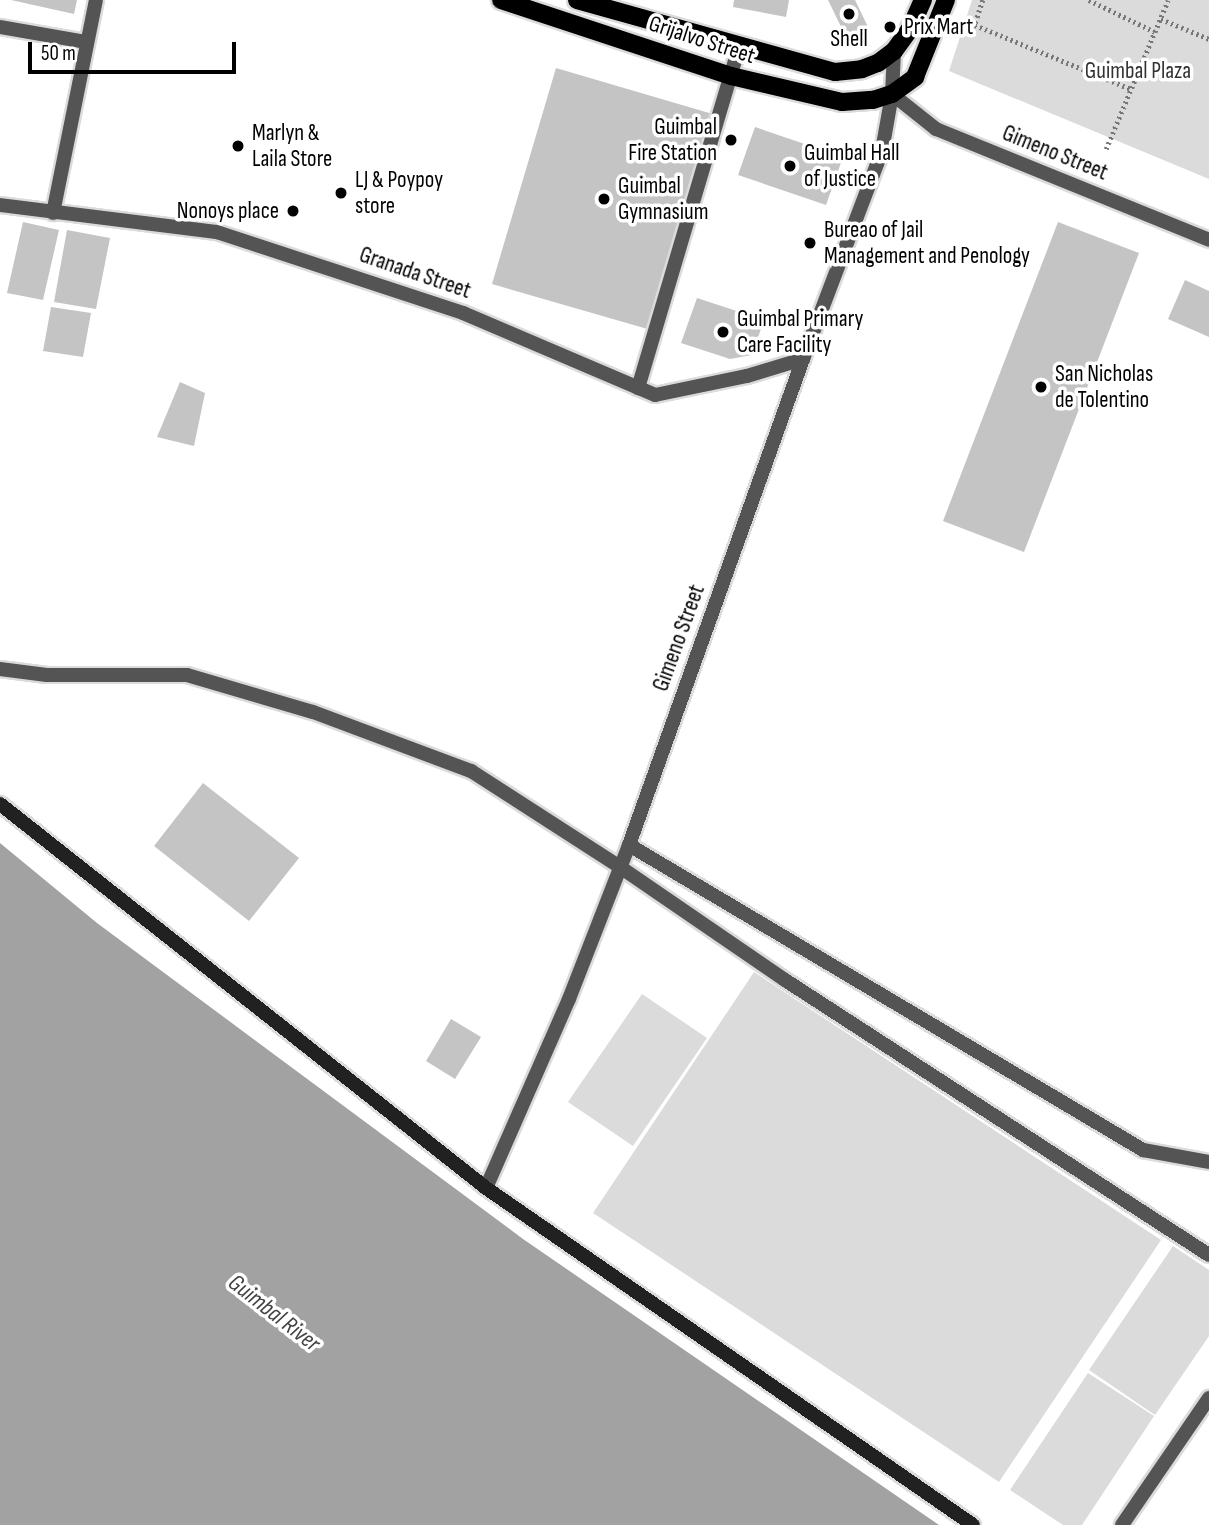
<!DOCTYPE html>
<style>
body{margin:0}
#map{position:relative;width:1209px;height:1525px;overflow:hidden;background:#fff;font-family:"Sofia Sans Condensed",sans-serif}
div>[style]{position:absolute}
.green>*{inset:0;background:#dbdbdb}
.water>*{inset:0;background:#a2a2a2}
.building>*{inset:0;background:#c4c4c4}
.path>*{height:4.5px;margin-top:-2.25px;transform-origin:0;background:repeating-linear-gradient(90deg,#767676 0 2px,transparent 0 5.5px)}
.roads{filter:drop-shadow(2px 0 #dbdbdb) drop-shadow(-2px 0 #dbdbdb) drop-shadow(0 2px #dbdbdb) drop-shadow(0 -2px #dbdbdb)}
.lane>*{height:14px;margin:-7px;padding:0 7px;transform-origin:7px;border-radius:7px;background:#545454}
.street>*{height:14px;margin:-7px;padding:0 7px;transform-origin:7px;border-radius:7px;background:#545454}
.secondary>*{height:14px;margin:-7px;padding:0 7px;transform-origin:7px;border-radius:7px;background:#212121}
.primary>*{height:18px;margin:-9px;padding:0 9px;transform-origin:9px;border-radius:9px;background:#000}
.dots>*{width:19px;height:19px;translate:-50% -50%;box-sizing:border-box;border:4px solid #fff;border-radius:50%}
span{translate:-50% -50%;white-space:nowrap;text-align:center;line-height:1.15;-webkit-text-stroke:7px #fff;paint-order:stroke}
.poi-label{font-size:23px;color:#000}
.left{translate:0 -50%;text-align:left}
.right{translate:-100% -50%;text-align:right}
.street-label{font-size:23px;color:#000}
.park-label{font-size:23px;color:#323232}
.water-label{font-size:24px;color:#434343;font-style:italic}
.scale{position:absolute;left:28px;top:42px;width:208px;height:32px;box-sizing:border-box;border:4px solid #000;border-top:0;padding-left:9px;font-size:21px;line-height:24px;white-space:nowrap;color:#000;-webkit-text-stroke:5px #fff;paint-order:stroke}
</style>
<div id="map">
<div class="green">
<i style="clip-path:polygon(972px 0,1209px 0,1209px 179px,949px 71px)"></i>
<i style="clip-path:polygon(754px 972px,1161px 1240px,999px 1482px,593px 1213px)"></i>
<i style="clip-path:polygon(642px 994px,707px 1038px,633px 1146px,568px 1102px)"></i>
<i style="clip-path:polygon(1173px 1246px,1209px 1270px,1209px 1336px,1155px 1415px,1089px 1370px)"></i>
<i style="clip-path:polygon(1088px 1373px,1154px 1416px,1082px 1525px,1063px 1525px,1010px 1490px)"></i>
</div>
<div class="water">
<i style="clip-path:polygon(0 843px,97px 923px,523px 1239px,939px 1525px,0 1525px)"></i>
</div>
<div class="building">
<i style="clip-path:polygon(11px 0,77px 0,74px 14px)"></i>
<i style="clip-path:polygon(734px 0,789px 0,786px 17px,733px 7px)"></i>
<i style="clip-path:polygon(828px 0,855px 0,869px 29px,847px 39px)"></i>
<i style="clip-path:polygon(556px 68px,716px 115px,651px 330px,492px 284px)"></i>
<i style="clip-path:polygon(755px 127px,843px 157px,826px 205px,738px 175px)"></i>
<i style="clip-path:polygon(23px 222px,59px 230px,43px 300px,7px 293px)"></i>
<i style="clip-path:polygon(1058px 222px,1139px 253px,1024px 552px,943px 521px)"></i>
<i style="clip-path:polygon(67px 230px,110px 238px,96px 309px,54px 302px)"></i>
<i style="clip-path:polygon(1185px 280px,1209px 291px,1209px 337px,1168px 319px)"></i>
<i style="clip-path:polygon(697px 298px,764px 320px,752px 355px,730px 359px,681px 343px)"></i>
<i style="clip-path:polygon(51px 307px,91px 313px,83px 357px,43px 351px)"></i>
<i style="clip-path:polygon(180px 382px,205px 393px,194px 446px,157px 437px)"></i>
<i style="clip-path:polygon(203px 783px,299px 858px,249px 921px,154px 846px)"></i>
<i style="clip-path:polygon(451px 1019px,481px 1037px,455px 1079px,426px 1061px)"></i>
</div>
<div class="path">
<i style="left:983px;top:0;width:26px;rotate:108deg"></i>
<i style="left:975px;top:25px;width:169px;rotate:22.3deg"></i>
<i style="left:1089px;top:0;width:73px;rotate:25.9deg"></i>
<i style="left:1161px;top:19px;width:52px;rotate:22.6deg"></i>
<i style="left:1106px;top:149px;width:161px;rotate:-67.4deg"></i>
</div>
<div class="roads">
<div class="lane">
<i style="left:638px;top:388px;width:356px;rotate:-73.5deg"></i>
<i style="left:620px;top:867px;width:200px;rotate:34.4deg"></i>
<i style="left:785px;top:980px;width:505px;rotate:32.97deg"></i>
<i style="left:1122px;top:1525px;width:154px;rotate:-55.6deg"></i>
</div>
<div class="street">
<i style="left:0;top:27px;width:87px;rotate:9.9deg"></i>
<i style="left:892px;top:94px;width:56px;rotate:38.5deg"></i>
<i style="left:936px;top:129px;width:295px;rotate:22.1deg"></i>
<i style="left:0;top:205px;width:219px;rotate:7.1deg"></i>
<i style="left:217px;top:232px;width:259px;rotate:18.2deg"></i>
<i style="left:463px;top:313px;width:209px;rotate:23.1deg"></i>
<i style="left:655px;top:395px;width:94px;rotate:-11.7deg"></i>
<i style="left:747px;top:376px;width:59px;rotate:-16.9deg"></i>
<i style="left:53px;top:213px;width:217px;rotate:-78.6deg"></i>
<i style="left:0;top:669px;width:47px;rotate:7.3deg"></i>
<i style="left:47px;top:675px;width:140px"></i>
<i style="left:187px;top:675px;width:131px;rotate:16.4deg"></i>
<i style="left:313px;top:712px;width:169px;rotate:20.5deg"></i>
<i style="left:471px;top:771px;width:177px;rotate:32.8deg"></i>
<i style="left:629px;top:845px;width:598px;rotate:30.68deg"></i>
<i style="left:1143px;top:1150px;width:67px;rotate:10.3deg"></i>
<i style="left:486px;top:1188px;width:206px;rotate:-66.3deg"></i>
<i style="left:569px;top:999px;width:165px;rotate:-68.7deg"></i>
<i style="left:629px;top:845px;width:516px;rotate:-70.3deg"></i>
<i style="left:803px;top:359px;width:222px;rotate:-69.2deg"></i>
<i style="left:882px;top:151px;width:58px;rotate:-80deg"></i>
<i style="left:892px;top:94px;width:43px;rotate:-87.3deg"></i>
</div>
<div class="secondary">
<i style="left:0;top:804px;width:619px;rotate:38.31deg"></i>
<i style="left:486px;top:1188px;width:592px;rotate:34.68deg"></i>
</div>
<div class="primary">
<i style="left:501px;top:0;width:242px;rotate:18.3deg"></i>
<i style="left:731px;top:76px;width:114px;rotate:13.2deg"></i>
<i style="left:842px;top:102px;width:31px;rotate:-4deg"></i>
<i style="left:873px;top:100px;width:20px;rotate:-18deg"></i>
<i style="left:892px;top:94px;width:29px;rotate:-36deg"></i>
<i style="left:915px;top:77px;width:83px;rotate:-68.1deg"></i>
<i style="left:577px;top:0;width:268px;rotate:15.6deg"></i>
<i style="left:835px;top:72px;width:27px;rotate:-6deg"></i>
<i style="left:862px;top:69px;width:17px;rotate:-21deg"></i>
<i style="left:878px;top:63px;width:20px;rotate:-37deg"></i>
<i style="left:894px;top:51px;width:27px;rotate:-54deg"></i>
<i style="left:910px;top:29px;width:32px;rotate:-66deg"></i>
</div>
</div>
<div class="dots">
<i style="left:849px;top:14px;background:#000"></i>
<i style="left:890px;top:27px;background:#000"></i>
<i style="left:731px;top:140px;background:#000"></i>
<i style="left:238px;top:146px;background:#000"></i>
<i style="left:790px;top:166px;background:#000"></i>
<i style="left:341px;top:193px;background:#000"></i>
<i style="left:604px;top:199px;background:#000"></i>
<i style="left:293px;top:211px;background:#000"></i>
<i style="left:810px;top:243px;background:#000"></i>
<i style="left:723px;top:332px;background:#000"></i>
<i style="left:1041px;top:387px;background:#000"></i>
</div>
<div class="poi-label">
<span class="left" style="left:904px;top:27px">Prix Mart</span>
<span style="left:849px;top:39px">Shell</span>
<span class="right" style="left:717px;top:140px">Guimbal<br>Fire Station</span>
<span class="left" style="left:252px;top:146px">Marlyn &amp;<br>Laila Store</span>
<span class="left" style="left:804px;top:166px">Guimbal Hall<br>of Justice</span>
<span class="left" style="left:355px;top:193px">LJ &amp; Poypoy<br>store</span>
<span class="left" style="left:618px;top:199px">Guimbal<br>Gymnasium</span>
<span class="right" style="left:279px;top:211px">Nonoys place</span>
<span class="left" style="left:824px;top:243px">Bureao of Jail<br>Management and Penology</span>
<span class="left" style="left:737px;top:332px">Guimbal Primary<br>Care Facility</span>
<span class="left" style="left:1055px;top:387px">San Nicholas<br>de Tolentino</span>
</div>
<div class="street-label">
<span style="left:702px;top:40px;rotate:18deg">Grijalvo Street</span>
<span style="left:1055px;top:153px;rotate:22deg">Gimeno Street</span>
<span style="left:415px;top:273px;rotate:19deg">Granada Street</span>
<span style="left:679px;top:638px;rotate:-70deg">Gimeno Street</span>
</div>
<div class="park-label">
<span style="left:1138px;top:71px">Guimbal Plaza</span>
</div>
<div class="water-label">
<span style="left:274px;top:1313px;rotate:38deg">Guimbal River</span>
</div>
<div class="scale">50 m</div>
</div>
